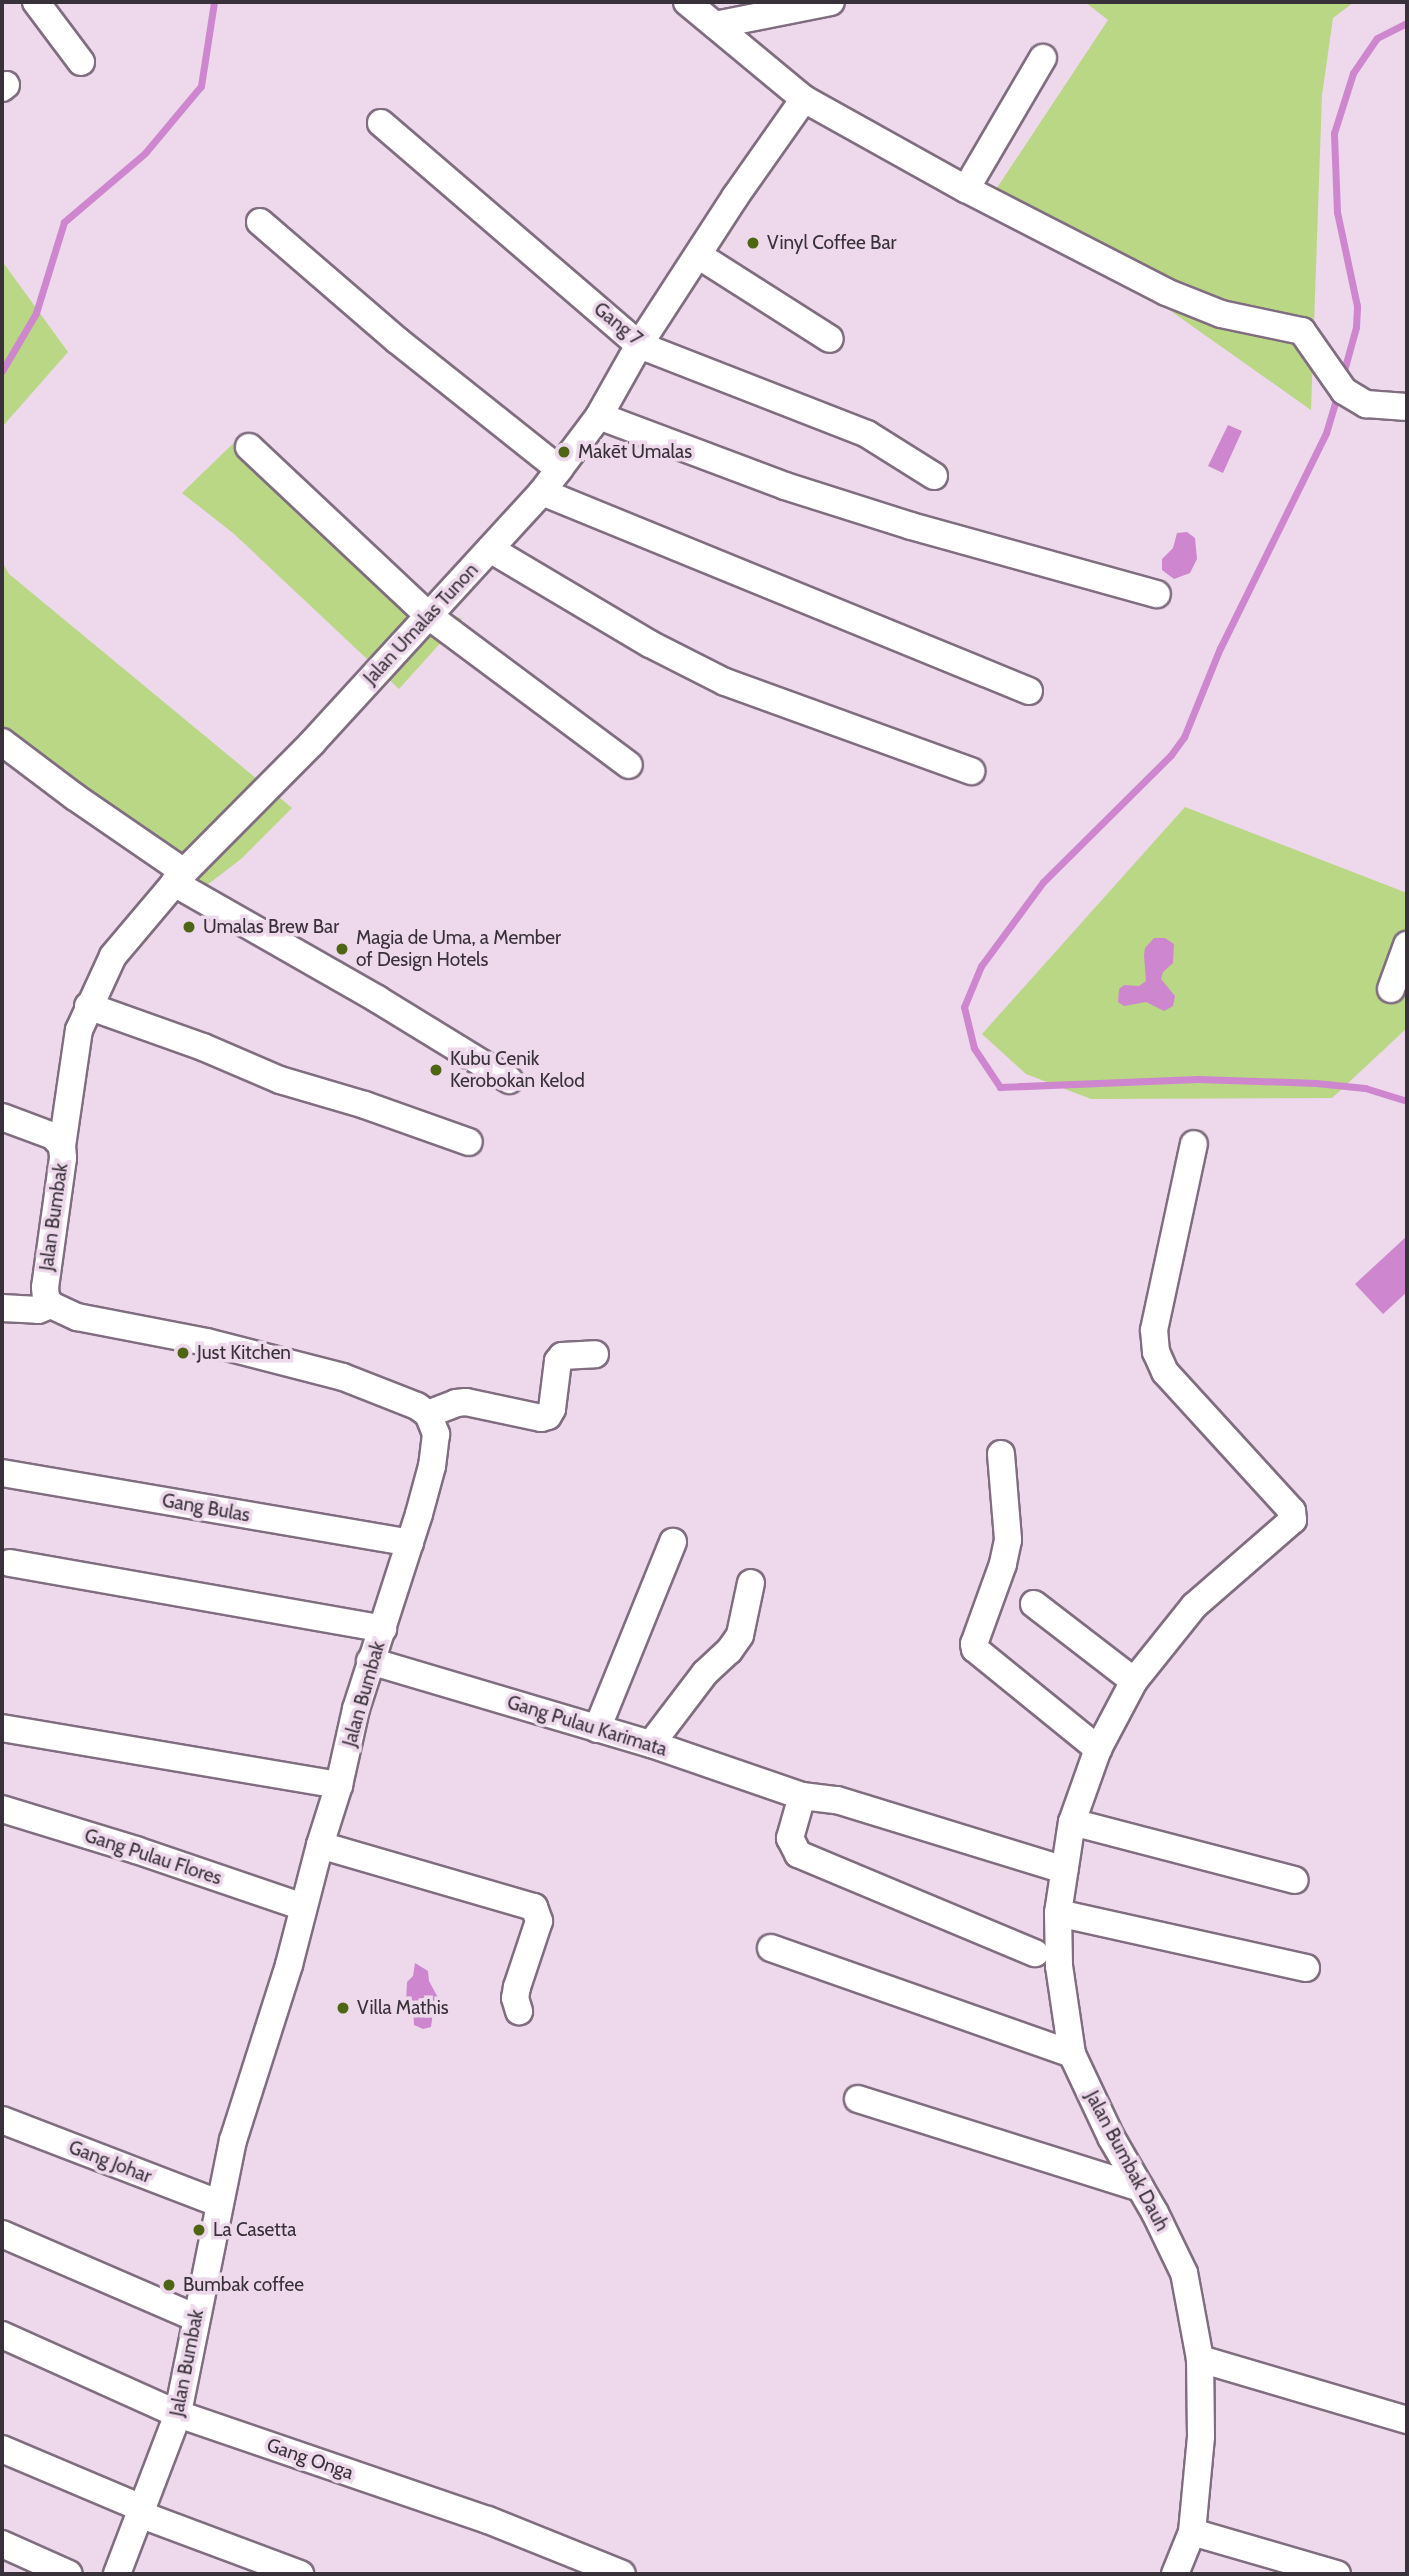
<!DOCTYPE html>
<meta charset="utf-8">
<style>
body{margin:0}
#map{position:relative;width:1409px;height:2576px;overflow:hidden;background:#edd8ec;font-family:Cabin,sans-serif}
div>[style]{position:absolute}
.green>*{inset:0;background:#b9d784}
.water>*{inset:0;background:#ce87ce}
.stream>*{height:7px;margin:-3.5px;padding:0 3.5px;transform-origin:3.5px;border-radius:3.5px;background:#ce87ce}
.roads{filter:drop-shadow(2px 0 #806e80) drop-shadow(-2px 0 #806e80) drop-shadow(0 2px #806e80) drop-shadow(0 -2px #806e80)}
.minor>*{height:26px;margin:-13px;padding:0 13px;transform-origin:13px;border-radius:13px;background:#fff}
.dots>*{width:19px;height:19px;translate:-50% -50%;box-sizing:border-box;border:4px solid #edd8ec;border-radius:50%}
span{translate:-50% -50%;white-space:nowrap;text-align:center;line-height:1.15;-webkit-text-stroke:7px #edd8ec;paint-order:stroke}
.poi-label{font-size:19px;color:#393139}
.left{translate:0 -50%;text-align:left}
.street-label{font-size:19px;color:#393139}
.frame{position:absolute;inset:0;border:4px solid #393139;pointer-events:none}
</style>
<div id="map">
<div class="green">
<i style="clip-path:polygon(1085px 2px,1354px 2px,1333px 18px,1322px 95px,1311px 410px,1117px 273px,987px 203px,1108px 20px)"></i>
<i style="clip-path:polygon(2px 261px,68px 352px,2px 427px)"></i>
<i style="clip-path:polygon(246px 431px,441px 609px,462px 619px,399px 689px,233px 533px,182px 493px)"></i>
<i style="clip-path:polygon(2px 562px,9px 574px,292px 808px,241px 859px,194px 895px,189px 888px,25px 778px,2px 756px)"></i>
<i style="clip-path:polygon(1185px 807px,1407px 893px,1407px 1028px,1332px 1098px,1091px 1099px,1026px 1074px,982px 1034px)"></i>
</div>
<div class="water">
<i style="clip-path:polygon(1228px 425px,1242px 431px,1223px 473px,1208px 466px)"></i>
<i style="clip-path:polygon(1187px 532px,1195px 538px,1197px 559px,1190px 573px,1174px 579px,1162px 570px,1162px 559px,1173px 548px,1177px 533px)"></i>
<i style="clip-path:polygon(1154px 938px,1165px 938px,1174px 944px,1173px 963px,1163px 972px,1161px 979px,1175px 996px,1173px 1006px,1164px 1011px,1146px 1002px,1124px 1006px,1118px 1002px,1119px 989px,1124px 985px,1139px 986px,1146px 981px,1144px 956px,1145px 948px)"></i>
<i style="clip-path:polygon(1407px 1236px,1407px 1292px,1383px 1314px,1355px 1284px)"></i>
<i style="clip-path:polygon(415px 1963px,428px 1971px,429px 1981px,442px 2005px,433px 2012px,431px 2027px,423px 2029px,414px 2025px,413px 2010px,406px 2003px,407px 1982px,413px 1976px)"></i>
</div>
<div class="stream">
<i style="left:2px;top:371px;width:67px;rotate:-59.6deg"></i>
<i style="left:36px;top:313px;width:95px;rotate:-72.9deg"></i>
<i style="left:64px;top:222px;width:106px;rotate:-40.4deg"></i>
<i style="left:145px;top:153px;width:87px;rotate:-50.1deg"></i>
<i style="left:201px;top:86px;width:85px;rotate:-81.2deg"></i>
<i style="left:1342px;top:378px;width:53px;rotate:-74.6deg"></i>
<i style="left:1356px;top:327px;width:21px;rotate:-87deg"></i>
<i style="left:1357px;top:306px;width:96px;rotate:-102deg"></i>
<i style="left:1337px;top:212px;width:79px;rotate:-92.2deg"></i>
<i style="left:1334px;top:133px;width:63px;rotate:-72.4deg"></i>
<i style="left:1353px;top:73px;width:42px;rotate:-55.6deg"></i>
<i style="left:1377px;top:38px;width:34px;rotate:-27deg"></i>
<i style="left:1338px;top:393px;width:42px;rotate:106.7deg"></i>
<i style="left:1326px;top:433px;width:240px;rotate:116.2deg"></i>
<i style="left:1220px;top:648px;width:96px;rotate:112deg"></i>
<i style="left:1184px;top:737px;width:22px;rotate:126deg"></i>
<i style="left:1171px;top:755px;width:180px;rotate:135.2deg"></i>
<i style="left:1043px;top:882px;width:104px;rotate:126.4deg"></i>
<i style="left:981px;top:966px;width:44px;rotate:112.5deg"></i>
<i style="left:964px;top:1007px;width:42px;rotate:76.3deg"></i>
<i style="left:974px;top:1048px;width:47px;rotate:56.3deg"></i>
<i style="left:1000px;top:1087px;width:198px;rotate:-2.3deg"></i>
<i style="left:1198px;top:1079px;width:118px;rotate:1.9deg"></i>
<i style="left:1316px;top:1083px;width:49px;rotate:5.8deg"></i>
<i style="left:1365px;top:1088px;width:44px;rotate:17.2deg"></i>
</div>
<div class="roads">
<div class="minor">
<i style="left:36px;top:2px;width:75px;rotate:53.1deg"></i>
<i style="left:687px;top:2px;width:152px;rotate:39.7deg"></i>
<i style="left:804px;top:99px;width:185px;rotate:29.1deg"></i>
<i style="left:966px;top:189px;width:225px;rotate:27.2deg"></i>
<i style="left:1166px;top:292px;width:59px;rotate:21.8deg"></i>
<i style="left:1221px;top:314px;width:83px;rotate:11.9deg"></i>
<i style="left:1302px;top:331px;width:73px;rotate:55deg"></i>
<i style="left:1344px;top:391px;width:26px;rotate:31deg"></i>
<i style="left:1366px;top:404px;width:41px;rotate:4.2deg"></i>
<i style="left:715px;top:25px;width:118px;rotate:-11.2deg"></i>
<i style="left:2px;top:88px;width:5px;rotate:-37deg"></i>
<i style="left:381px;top:123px;width:340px;rotate:40.7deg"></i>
<i style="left:639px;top:345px;width:245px;rotate:21.3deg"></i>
<i style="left:867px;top:434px;width:79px;rotate:32.1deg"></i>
<i style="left:966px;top:189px;width:152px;rotate:-59.6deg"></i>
<i style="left:260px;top:222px;width:182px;rotate:40.8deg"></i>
<i style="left:398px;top:341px;width:206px;rotate:38.5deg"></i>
<i style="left:698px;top:255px;width:156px;rotate:32.5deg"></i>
<i style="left:599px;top:416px;width:199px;rotate:20.6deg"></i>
<i style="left:785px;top:486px;width:132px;rotate:17.6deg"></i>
<i style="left:911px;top:526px;width:255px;rotate:15.5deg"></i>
<i style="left:249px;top:447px;width:247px;rotate:43.2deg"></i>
<i style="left:429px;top:616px;width:249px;rotate:36.7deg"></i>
<i style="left:542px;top:492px;width:526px;rotate:22.23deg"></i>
<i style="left:490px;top:549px;width:186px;rotate:30.7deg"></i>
<i style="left:650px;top:644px;width:84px;rotate:26.9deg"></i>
<i style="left:725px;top:682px;width:262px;rotate:19.9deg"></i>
<i style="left:2px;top:742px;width:91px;rotate:37deg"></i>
<i style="left:75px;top:797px;width:132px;rotate:34.5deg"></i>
<i style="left:174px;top:883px;width:234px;rotate:29.7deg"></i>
<i style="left:377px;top:999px;width:155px;rotate:31.5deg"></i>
<i style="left:1391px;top:989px;width:47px;rotate:-70deg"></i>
<i style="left:88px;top:1006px;width:122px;rotate:19.6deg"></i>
<i style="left:203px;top:1047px;width:84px;rotate:23.2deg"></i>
<i style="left:280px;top:1080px;width:89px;rotate:16.4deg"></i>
<i style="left:365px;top:1105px;width:110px;rotate:19.6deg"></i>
<i style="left:2px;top:1117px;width:54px;rotate:20.4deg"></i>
<i style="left:53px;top:1136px;width:13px;rotate:48deg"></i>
<i style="left:62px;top:1146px;width:12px;rotate:85deg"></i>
<i style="left:63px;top:1158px;width:130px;rotate:97.9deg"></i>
<i style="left:45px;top:1287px;width:11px;rotate:85deg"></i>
<i style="left:46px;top:1298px;width:9px;rotate:54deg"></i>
<i style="left:51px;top:1305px;width:29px;rotate:25deg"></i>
<i style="left:77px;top:1317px;width:132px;rotate:10.9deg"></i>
<i style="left:207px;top:1342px;width:140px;rotate:14.4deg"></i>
<i style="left:343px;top:1377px;width:79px;rotate:21.4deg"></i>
<i style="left:417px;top:1406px;width:14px;rotate:36deg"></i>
<i style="left:428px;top:1414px;width:22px;rotate:68deg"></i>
<i style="left:436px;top:1434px;width:32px;rotate:97deg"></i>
<i style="left:432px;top:1466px;width:50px;rotate:105.2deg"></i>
<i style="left:419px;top:1514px;width:205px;rotate:107.9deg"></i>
<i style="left:356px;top:1709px;width:78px;rotate:102.6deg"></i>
<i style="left:339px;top:1785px;width:63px;rotate:107.6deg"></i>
<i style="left:320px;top:1845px;width:124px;rotate:104.5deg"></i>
<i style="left:289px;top:1965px;width:184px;rotate:107.7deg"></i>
<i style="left:233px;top:2140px;width:279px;rotate:101.4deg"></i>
<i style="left:178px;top:2414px;width:171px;rotate:110.9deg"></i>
<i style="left:62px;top:1146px;width:117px;rotate:-81.7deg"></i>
<i style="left:79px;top:1030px;width:81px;rotate:-65.3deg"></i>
<i style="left:113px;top:956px;width:110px;rotate:-49.8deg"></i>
<i style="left:184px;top:872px;width:182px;rotate:-45.2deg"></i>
<i style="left:312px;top:743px;width:340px;rotate:-47.5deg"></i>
<i style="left:542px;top:492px;width:95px;rotate:-53.1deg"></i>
<i style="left:599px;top:416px;width:81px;rotate:-60.6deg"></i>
<i style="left:639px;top:345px;width:176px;rotate:-57deg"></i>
<i style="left:735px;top:197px;width:120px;rotate:-54.9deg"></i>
<i style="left:2px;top:1308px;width:36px;rotate:3deg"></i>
<i style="left:38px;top:1310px;width:14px;rotate:-21deg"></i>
<i style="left:428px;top:1414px;width:30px;rotate:-21deg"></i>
<i style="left:456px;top:1403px;width:10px;rotate:-6deg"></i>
<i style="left:466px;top:1402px;width:77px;rotate:12deg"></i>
<i style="left:541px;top:1418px;width:7px;rotate:-16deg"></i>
<i style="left:548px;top:1416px;width:8px;rotate:-60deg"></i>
<i style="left:552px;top:1409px;width:48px;rotate:-82.9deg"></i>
<i style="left:558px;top:1361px;width:6px;rotate:-51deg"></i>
<i style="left:562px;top:1356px;width:33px;rotate:-3deg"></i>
<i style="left:1001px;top:1454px;width:86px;rotate:85.3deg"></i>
<i style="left:1008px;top:1540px;width:25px;rotate:102deg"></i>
<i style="left:1003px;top:1564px;width:85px;rotate:109.9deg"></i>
<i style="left:974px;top:1644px;width:5px;rotate:79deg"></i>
<i style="left:975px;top:1649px;width:159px;rotate:39.1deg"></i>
<i style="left:2px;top:1473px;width:414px;rotate:9.7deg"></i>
<i style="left:10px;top:1563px;width:379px;rotate:10deg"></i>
<i style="left:1034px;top:1604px;width:126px;rotate:37.6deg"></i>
<i style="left:370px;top:1661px;width:293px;rotate:16.5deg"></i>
<i style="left:651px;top:1744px;width:160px;rotate:19deg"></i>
<i style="left:802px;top:1796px;width:35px;rotate:7deg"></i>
<i style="left:837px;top:1800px;width:238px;rotate:17.1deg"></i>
<i style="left:2px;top:1728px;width:342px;rotate:9.6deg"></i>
<i style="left:597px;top:1729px;width:202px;rotate:-67.9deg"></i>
<i style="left:651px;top:1744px;width:89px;rotate:-52.7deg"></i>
<i style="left:705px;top:1673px;width:33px;rotate:-43deg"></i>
<i style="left:729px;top:1651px;width:19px;rotate:-55deg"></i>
<i style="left:740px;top:1635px;width:53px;rotate:-78.1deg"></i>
<i style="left:802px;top:1796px;width:44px;rotate:105.9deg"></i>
<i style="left:790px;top:1838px;width:18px;rotate:63deg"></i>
<i style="left:798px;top:1854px;width:257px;rotate:22.7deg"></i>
<i style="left:2px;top:1809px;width:140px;rotate:17deg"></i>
<i style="left:136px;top:1850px;width:176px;rotate:18.8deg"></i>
<i style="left:1072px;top:1822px;width:230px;rotate:14.6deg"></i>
<i style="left:320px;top:1845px;width:223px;rotate:16.2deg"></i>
<i style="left:534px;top:1907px;width:15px;rotate:70deg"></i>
<i style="left:539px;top:1921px;width:70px;rotate:108.4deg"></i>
<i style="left:517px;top:1987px;width:11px;rotate:100deg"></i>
<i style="left:515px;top:1998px;width:14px;rotate:73deg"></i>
<i style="left:1058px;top:1913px;width:254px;rotate:12.5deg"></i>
<i style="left:771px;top:1948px;width:319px;rotate:19.4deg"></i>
<i style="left:858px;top:2099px;width:296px;rotate:17.5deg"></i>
<i style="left:2px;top:2120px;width:231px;rotate:21deg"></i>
<i style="left:2px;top:2234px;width:211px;rotate:23.4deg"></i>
<i style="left:2px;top:2335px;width:193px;rotate:24.2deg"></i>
<i style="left:178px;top:2414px;width:328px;rotate:18.9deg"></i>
<i style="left:488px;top:2520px;width:144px;rotate:21.9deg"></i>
<i style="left:1200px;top:2359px;width:216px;rotate:16.4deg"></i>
<i style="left:2px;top:2449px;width:154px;rotate:22.9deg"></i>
<i style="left:142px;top:2515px;width:169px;rotate:20.5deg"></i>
<i style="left:1192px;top:2532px;width:151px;rotate:16.2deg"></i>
<i style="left:2px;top:2544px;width:73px;rotate:24.1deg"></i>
<i style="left:1175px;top:2574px;width:45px;rotate:-68deg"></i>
<i style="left:1192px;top:2532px;width:95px;rotate:-84.6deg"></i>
<i style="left:1201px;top:2437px;width:78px;rotate:-90.7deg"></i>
<i style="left:1200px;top:2359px;width:87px;rotate:-100.5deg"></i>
<i style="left:1184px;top:2273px;width:67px;rotate:-115.8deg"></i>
<i style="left:1155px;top:2213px;width:88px;rotate:-120.1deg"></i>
<i style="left:1111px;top:2137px;width:92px;rotate:-115.2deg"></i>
<i style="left:1072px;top:2054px;width:89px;rotate:-98.4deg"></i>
<i style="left:1059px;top:1966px;width:53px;rotate:-91.1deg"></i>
<i style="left:1058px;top:1913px;width:92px;rotate:-81.3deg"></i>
<i style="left:1072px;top:1822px;width:77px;rotate:-70.4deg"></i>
<i style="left:1098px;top:1749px;width:77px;rotate:-62.1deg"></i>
<i style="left:1134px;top:1681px;width:96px;rotate:-51.3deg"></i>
<i style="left:1194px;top:1606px;width:131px;rotate:-41deg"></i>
<i style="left:1293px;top:1520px;width:9px;rotate:-96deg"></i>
<i style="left:1292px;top:1511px;width:188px;rotate:-132.4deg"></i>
<i style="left:1165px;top:1372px;width:22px;rotate:-114deg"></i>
<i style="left:1156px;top:1352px;width:22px;rotate:-95deg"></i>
<i style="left:1154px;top:1330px;width:190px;rotate:-77.9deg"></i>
</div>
</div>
<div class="dots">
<i style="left:753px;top:243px;background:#4e6513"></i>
<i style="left:564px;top:452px;background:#4e6513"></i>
<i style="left:189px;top:927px;background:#4e6513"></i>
<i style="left:342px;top:949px;background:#4e6513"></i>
<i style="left:436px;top:1070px;background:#4e6513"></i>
<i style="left:183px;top:1353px;background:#4e6513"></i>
<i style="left:343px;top:2008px;background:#4e6513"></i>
<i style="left:199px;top:2230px;background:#4e6513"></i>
<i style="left:169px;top:2285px;background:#4e6513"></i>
</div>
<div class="poi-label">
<span class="left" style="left:767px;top:243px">Vinyl Coffee Bar</span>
<span class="left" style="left:578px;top:452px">Makēt Umalas</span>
<span class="left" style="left:203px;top:927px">Umalas Brew Bar</span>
<span class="left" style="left:356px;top:949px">Magia de Uma, a Member<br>of Design Hotels</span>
<span class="left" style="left:450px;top:1070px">Kubu Cenik<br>Kerobokan Kelod</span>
<span class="left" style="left:197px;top:1353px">Just Kitchen</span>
<span class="left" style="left:357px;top:2008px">Villa Mathis</span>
<span class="left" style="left:213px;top:2230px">La Casetta</span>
<span class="left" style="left:183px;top:2285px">Bumbak coffee</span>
</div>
<div class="street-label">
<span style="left:618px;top:324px;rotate:39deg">Gang 7</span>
<span style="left:421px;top:624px;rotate:-47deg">Jalan Umalas Tunon</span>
<span style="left:54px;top:1217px;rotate:-82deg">Jalan Bumbak</span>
<span style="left:206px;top:1508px;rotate:10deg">Gang Bulas</span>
<span style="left:364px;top:1694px;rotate:-74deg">Jalan Bumbak</span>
<span style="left:587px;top:1726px;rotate:17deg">Gang Pulau Karimata</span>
<span style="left:153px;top:1857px;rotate:18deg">Gang Pulau Flores</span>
<span style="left:1127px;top:2161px;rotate:62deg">Jalan Bumbak Dauh</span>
<span style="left:110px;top:2162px;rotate:21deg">Gang Johar</span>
<span style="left:187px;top:2363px;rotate:-79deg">Jalan Bumbak</span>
<span style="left:310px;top:2459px;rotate:19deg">Gang Onga</span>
</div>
<div class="frame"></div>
</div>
